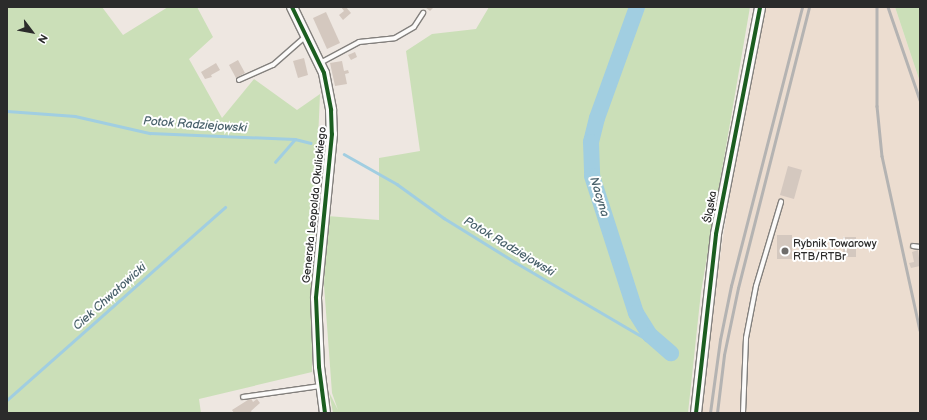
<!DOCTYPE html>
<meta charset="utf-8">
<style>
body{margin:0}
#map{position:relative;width:927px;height:420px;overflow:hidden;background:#eee7e1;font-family:"Balsamiq Sans",sans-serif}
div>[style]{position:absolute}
.built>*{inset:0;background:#ecddd0}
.green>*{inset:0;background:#cbdfb8}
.stream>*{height:2.5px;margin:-1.25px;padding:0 1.25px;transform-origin:1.25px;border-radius:1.25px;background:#a1cee1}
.river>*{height:16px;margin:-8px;padding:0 8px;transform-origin:8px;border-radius:8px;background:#a1cee1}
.building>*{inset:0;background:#d4c8bf}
.roads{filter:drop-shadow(1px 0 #83807d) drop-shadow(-1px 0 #83807d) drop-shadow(0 1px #83807d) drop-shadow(0 -1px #83807d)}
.service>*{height:4px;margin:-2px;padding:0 2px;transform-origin:2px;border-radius:2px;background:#fcfbfa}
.tertiary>*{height:10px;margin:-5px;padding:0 5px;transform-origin:5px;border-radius:5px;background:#fcfbfa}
.rail>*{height:2.5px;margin:-1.25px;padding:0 1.25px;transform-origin:1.25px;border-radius:1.25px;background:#b4b3b2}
.cycleway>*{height:4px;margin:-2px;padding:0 2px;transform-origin:2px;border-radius:2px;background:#1b5e20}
.dots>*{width:11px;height:11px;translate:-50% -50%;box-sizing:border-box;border:2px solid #fff;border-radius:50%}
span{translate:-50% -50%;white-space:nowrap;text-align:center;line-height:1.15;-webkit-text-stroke:4px #fff;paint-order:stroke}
.street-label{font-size:11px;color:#2b2b2b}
.poi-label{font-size:11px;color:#2b2b2b}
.left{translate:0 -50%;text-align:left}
.water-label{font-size:12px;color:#49616b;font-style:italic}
.frame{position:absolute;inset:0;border:8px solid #2b2b2b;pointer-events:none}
.north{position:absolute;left:12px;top:12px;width:40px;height:40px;-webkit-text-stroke:3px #fff;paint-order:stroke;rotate:122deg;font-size:11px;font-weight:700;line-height:16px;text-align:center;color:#2b2b2b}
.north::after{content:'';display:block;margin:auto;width:14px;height:18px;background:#2b2b2b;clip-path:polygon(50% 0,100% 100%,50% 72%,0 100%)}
</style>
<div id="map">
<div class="built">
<i style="clip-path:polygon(766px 7px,895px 7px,920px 82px,920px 413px,700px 413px,716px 284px,731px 186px)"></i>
</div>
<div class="green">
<i style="clip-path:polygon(7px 7px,102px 7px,123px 35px,168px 7px,197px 7px,213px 37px,189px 59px,222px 118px,254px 79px,297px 110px,320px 94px,313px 255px,312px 372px,199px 399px,201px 413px,7px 413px)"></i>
<i style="clip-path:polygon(489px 7px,750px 7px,701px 292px,688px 413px,333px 413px,329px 392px,338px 410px,332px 393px,324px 285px,327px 216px,379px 220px,379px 158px,420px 151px,406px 51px,432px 34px,476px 29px)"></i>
<i style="clip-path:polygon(895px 7px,920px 7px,920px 82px)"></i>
</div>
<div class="stream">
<i style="left:7px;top:111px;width:68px;rotate:4.2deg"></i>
<i style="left:75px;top:116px;width:77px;rotate:12.8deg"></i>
<i style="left:150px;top:133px;width:145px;rotate:2.4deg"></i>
<i style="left:295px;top:139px;width:16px;rotate:14deg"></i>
<i style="left:344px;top:154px;width:61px;rotate:29.5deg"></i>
<i style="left:397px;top:184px;width:58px;rotate:35.9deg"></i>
<i style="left:444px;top:218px;width:84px;rotate:31.8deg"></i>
<i style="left:515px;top:262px;width:176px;rotate:30.4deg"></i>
<i style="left:275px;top:162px;width:30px;rotate:-49deg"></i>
<i style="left:7px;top:400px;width:291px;rotate:-41.5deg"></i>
</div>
<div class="river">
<i style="left:637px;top:7px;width:118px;rotate:109.8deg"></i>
<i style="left:597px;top:118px;width:25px;rotate:104deg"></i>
<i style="left:591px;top:142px;width:34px;rotate:88deg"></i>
<i style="left:592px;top:176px;width:144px;rotate:72.2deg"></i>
<i style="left:636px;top:313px;width:26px;rotate:58deg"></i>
<i style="left:650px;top:335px;width:28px;rotate:41deg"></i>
</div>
<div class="building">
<i style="clip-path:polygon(341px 7px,346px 7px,351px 13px,343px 20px,339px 15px,344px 11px)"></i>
<i style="clip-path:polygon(425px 7px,434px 7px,430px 11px)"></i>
<i style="clip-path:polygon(326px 12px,340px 43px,327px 49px,313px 18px)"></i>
<i style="clip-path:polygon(355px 52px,357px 57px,351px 60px,348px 55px)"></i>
<i style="clip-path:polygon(304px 58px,308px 75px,298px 78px,293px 61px)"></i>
<i style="clip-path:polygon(238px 60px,245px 73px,236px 78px,229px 65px)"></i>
<i style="clip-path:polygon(342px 61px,344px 71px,348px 70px,349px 73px,345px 74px,347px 84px,335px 86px,330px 63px)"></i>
<i style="clip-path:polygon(216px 63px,220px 70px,211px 75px,212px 77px,205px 79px,201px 72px)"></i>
<i style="clip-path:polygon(788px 166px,802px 170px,794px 199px,780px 195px)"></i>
<i style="clip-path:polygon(777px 235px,792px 235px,792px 259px,777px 259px)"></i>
<i style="clip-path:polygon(843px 237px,856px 237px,856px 257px,843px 257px)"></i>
<i style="clip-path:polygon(918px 250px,920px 266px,911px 268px,909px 263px,914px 262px,912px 252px)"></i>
<i style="clip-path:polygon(251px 398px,253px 402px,257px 399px,260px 403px,251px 411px,252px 413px,234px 413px,232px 410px)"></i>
</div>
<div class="roads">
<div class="service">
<i style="left:320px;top:63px;width:44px;rotate:-28.3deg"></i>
<i style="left:359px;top:42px;width:36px;rotate:-6deg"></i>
<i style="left:395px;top:38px;width:22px;rotate:-30deg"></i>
<i style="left:414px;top:27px;width:17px;rotate:-57deg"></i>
<i style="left:239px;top:80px;width:37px;rotate:-24deg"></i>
<i style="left:273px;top:65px;width:44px;rotate:-41.3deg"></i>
<i style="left:913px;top:246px;width:7px;rotate:8deg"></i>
<i style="left:243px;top:397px;width:78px;rotate:-8.1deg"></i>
<i style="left:743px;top:413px;width:75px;rotate:-87.7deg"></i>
<i style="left:746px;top:338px;width:53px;rotate:-79.1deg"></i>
<i style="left:756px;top:286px;width:88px;rotate:-73.4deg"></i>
</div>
<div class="tertiary">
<i style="left:292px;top:7px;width:73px;rotate:64.1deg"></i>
<i style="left:324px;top:73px;width:38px;rotate:79deg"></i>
<i style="left:331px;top:110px;width:24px;rotate:88deg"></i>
<i style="left:332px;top:134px;width:165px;rotate:95.6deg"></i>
<i style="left:316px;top:298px;width:69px;rotate:87.5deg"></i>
<i style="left:319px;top:367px;width:46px;rotate:82.6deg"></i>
<i style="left:696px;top:413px;width:180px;rotate:-83.6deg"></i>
<i style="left:716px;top:234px;width:231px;rotate:-79deg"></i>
</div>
</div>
<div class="rail">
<i style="left:877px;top:7px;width:99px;rotate:90deg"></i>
<i style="left:877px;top:106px;width:50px;rotate:84.3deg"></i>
<i style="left:882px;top:156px;width:178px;rotate:77.7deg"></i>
<i style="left:888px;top:7px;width:98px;rotate:71deg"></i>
<i style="left:710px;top:413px;width:74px;rotate:-82.2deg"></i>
<i style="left:720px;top:340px;width:55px;rotate:-78.5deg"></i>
<i style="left:731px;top:286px;width:288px;rotate:-75.7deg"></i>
<i style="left:717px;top:413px;width:58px;rotate:-83.1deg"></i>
<i style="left:724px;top:355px;width:68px;rotate:-78.2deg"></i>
<i style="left:738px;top:288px;width:290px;rotate:-75.8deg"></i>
</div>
<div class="cycleway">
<i style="left:292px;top:7px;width:73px;rotate:64.1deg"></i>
<i style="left:324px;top:73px;width:38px;rotate:79deg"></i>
<i style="left:331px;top:110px;width:24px;rotate:88deg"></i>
<i style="left:332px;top:134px;width:165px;rotate:95.6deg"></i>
<i style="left:316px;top:298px;width:69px;rotate:87.5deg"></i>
<i style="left:319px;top:367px;width:46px;rotate:82.6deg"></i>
<i style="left:696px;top:413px;width:180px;rotate:-83.6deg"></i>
<i style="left:716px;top:234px;width:231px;rotate:-79deg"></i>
</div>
<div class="dots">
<i style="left:785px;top:251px;background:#6f6d6b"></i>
</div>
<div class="street-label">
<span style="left:315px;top:205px;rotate:-84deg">Generała Leopolda Okulickiego</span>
<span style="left:711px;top:207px;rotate:-80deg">Śląska</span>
</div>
<div class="poi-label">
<span class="left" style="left:793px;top:251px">Rybnik Towarowy<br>RTB/RTBr</span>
</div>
<div class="water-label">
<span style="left:195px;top:125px;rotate:4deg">Potok Radziejowski</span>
<span style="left:599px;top:197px;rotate:73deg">Nacyna</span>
<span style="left:509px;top:247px;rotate:31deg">Potok Radziejowski</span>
<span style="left:110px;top:297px;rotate:-42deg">Ciek Chwałowicki</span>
</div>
<div class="frame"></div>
<div class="north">N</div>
</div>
